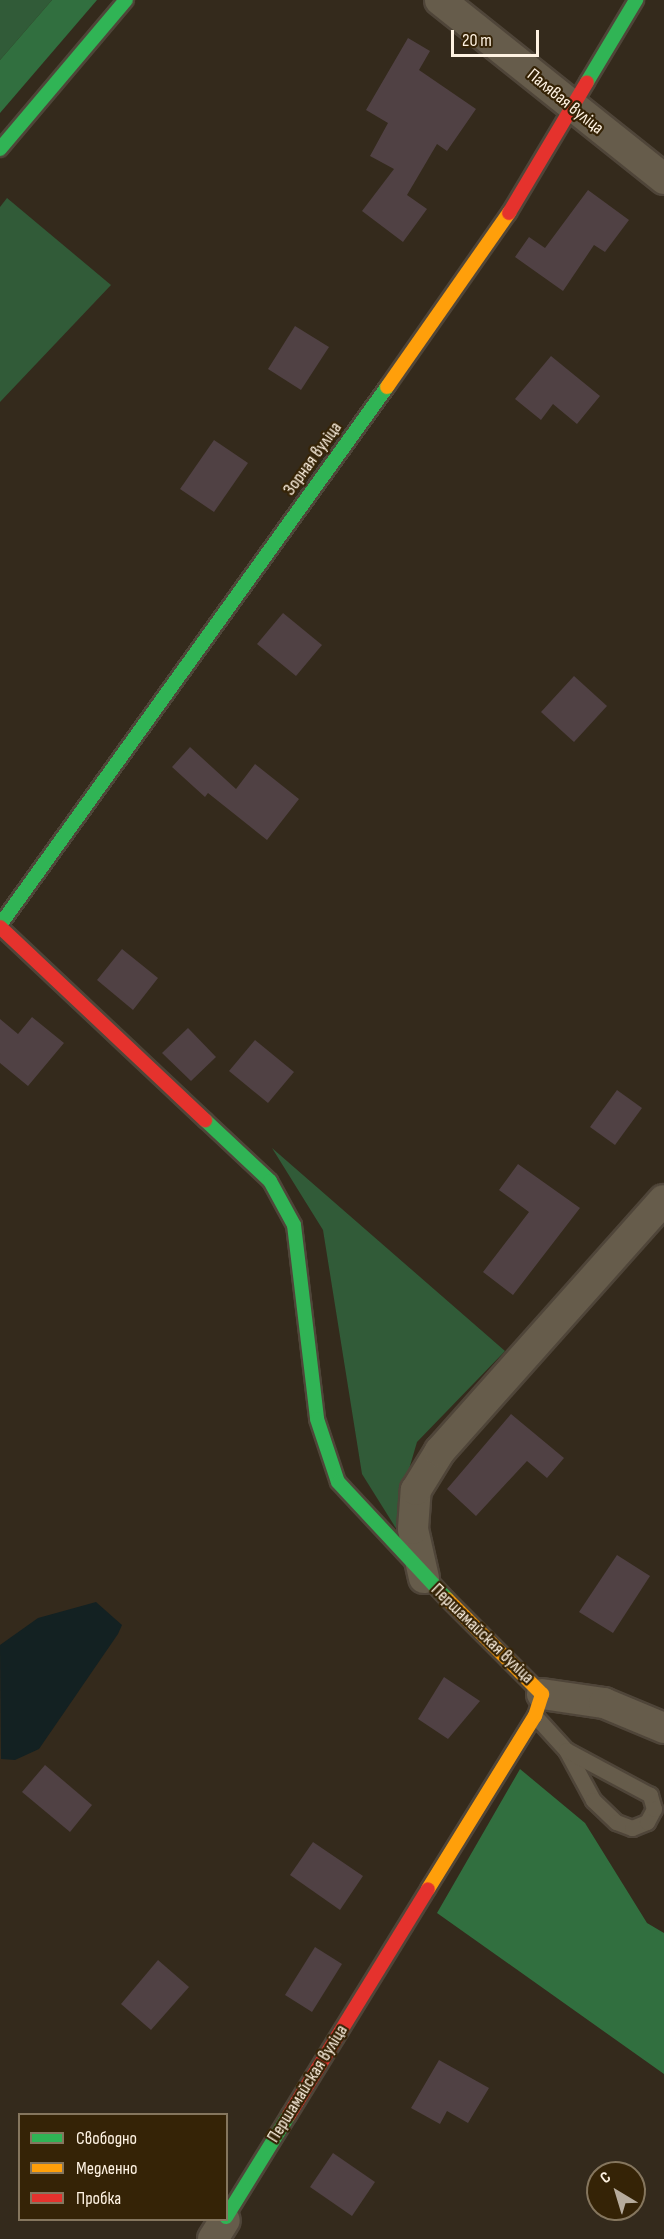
<!DOCTYPE html>
<meta charset="utf-8">
<style>
body{margin:0}
#map{position:relative;width:664px;height:2239px;overflow:hidden;background:#342a1c;font-family:"Sofia Sans Condensed",sans-serif}
div>[style]{position:absolute}
.green>*{inset:0;background:#315b38}
.forest>*{inset:0;background:#316f3f}
.water>*{inset:0;background:#132122}
.building>*{inset:0;background:#504144}
.roads{filter:drop-shadow(2px 0 #4f4539) drop-shadow(-2px 0 #4f4539) drop-shadow(0 2px #4f4539) drop-shadow(0 -2px #4f4539)}
.lane>*{height:15px;margin:-7.5px;padding:0 7.5px;transform-origin:7.5px;border-radius:7.5px;background:#665c4b}
.street>*{height:30px;margin:-15px;padding:0 15px;transform-origin:15px;border-radius:15px;background:#665c4b}
.fast>*{height:14px;margin:-7px;padding:0 7px;transform-origin:7px;border-radius:7px;background:#30b455}
.slow>*{height:14px;margin:-7px;padding:0 7px;transform-origin:7px;border-radius:7px;background:#ff9f0a}
.jam>*{height:14px;margin:-7px;padding:0 7px;transform-origin:7px;border-radius:7px;background:#e5322d}
span{translate:-50% -50%;white-space:nowrap;text-align:center;line-height:1.15;-webkit-text-stroke:4.5px #352306;paint-order:stroke}
.street-label{font-size:18px;color:#fef2e2}
.legend{position:absolute;left:18px;top:2113px;width:210px;height:108px;box-sizing:border-box;background:#352306;border:2px solid #85765e;margin:0;padding:8px 10px;list-style:none;font-size:18px;color:#fef2e2}
.legend li{display:flex;align-items:center;gap:12px;height:30px}
.legend b{width:30px;border:2px solid #85765e}
.north{position:absolute;left:586px;top:2161px;width:60px;height:60px;box-sizing:border-box;background:#352306;border:2px solid #85765e;border-radius:50%;rotate:322deg;font-size:16px;font-weight:700;line-height:24px;text-align:center;color:#fef2e2}
.north::after{content:'';display:block;margin:auto;width:21px;height:27px;background:#b7ac9d;clip-path:polygon(50% 0,100% 100%,50% 72%,0 100%)}
.scale{position:absolute;left:451px;top:30px;width:88px;height:27px;box-sizing:border-box;border:3px solid #fef2e2;border-top:0;padding-left:8px;font-size:18px;line-height:21px;white-space:nowrap;color:#fef2e2;-webkit-text-stroke:4px #352306;paint-order:stroke}
</style>
<div id="map">
<div class="green">
<i style="clip-path:polygon(0 0,52px 0,0 60px)"></i>
<i style="clip-path:polygon(7px 198px,111px 285px,0 402px,0 207px)"></i>
<i style="clip-path:polygon(272px 1148px,505px 1351px,417px 1442px,400px 1500px,402px 1538px,362px 1474px,323px 1230px)"></i>
</div>
<div class="forest">
<i style="clip-path:polygon(52px 0,97px 0,0 113px,0 60px)"></i>
<i style="clip-path:polygon(520px 1769px,585px 1823px,647px 1923px,664px 1933px,664px 2074px,437px 1913px)"></i>
</div>
<div class="water">
<i style="clip-path:polygon(96px 1602px,122px 1625px,118px 1634px,39px 1749px,15px 1760px,1px 1759px,0 1645px,38px 1618px)"></i>
</div>
<div class="building">
<i style="clip-path:polygon(408px 38px,430px 51px,419px 70px,476px 109px,447px 151px,437px 144px,407px 195px,427px 209px,403px 242px,362px 211px,394px 169px,370px 156px,388px 123px,366px 110px)"></i>
<i style="clip-path:polygon(588px 190px,629px 220px,605px 252px,594px 245px,563px 291px,515px 257px,529px 237px,545px 248px)"></i>
<i style="clip-path:polygon(295px 326px,329px 347px,301px 390px,268px 369px)"></i>
<i style="clip-path:polygon(551px 356px,600px 396px,577px 424px,553px 404px,541px 420px,515px 399px)"></i>
<i style="clip-path:polygon(214px 440px,248px 463px,214px 512px,180px 489px)"></i>
<i style="clip-path:polygon(283px 613px,322px 645px,296px 676px,257px 644px)"></i>
<i style="clip-path:polygon(574px 676px,607px 706px,574px 742px,541px 712px)"></i>
<i style="clip-path:polygon(190px 747px,236px 789px,255px 764px,299px 799px,267px 840px,208px 793px,205px 797px,172px 767px)"></i>
<i style="clip-path:polygon(122px 949px,158px 978px,133px 1010px,97px 980px)"></i>
<i style="clip-path:polygon(32px 1017px,64px 1043px,28px 1086px,0 1063px,0 1019px,18px 1034px)"></i>
<i style="clip-path:polygon(188px 1028px,216px 1057px,191px 1081px,162px 1053px)"></i>
<i style="clip-path:polygon(255px 1040px,294px 1072px,268px 1103px,229px 1071px)"></i>
<i style="clip-path:polygon(617px 1090px,642px 1108px,615px 1145px,590px 1127px)"></i>
<i style="clip-path:polygon(518px 1164px,580px 1208px,513px 1295px,483px 1272px,529px 1212px,499px 1190px)"></i>
<i style="clip-path:polygon(511px 1414px,564px 1458px,547px 1478px,527px 1461px,476px 1516px,447px 1489px)"></i>
<i style="clip-path:polygon(617px 1555px,650px 1576px,613px 1633px,579px 1612px)"></i>
<i style="clip-path:polygon(444px 1677px,480px 1701px,448px 1739px,418px 1719px)"></i>
<i style="clip-path:polygon(45px 1765px,92px 1805px,70px 1832px,22px 1792px)"></i>
<i style="clip-path:polygon(313px 1842px,363px 1876px,340px 1910px,290px 1875px)"></i>
<i style="clip-path:polygon(315px 1947px,342px 1964px,312px 2012px,285px 1995px)"></i>
<i style="clip-path:polygon(158px 1960px,189px 1987px,151px 2030px,121px 2004px)"></i>
<i style="clip-path:polygon(439px 2060px,489px 2088px,468px 2123px,447px 2111px,440px 2124px,411px 2108px)"></i>
<i style="clip-path:polygon(333px 2153px,375px 2182px,352px 2216px,310px 2187px)"></i>
</div>
<div class="roads">
<div class="lane">
<i style="left:535px;top:1716px;width:46px;rotate:47.6deg"></i>
<i style="left:566px;top:1750px;width:57px;rotate:61.6deg"></i>
<i style="left:593px;top:1800px;width:32px;rotate:44deg"></i>
<i style="left:616px;top:1822px;width:17px;rotate:21deg"></i>
<i style="left:632px;top:1828px;width:16px;rotate:-22deg"></i>
<i style="left:647px;top:1822px;width:15px;rotate:-62deg"></i>
<i style="left:654px;top:1809px;width:15px;rotate:-106deg"></i>
<i style="left:650px;top:1795px;width:95px;rotate:-151.8deg"></i>
</div>
<div class="street">
<i style="left:440px;top:0;width:287px;rotate:38.6deg"></i>
<i style="left:424px;top:1578px;width:50px;rotate:-102.7deg"></i>
<i style="left:413px;top:1529px;width:39px;rotate:-86deg"></i>
<i style="left:416px;top:1490px;width:46px;rotate:-58.4deg"></i>
<i style="left:440px;top:1451px;width:336px;rotate:-48.3deg"></i>
<i style="left:542px;top:1694px;width:63px;rotate:8.3deg"></i>
<i style="left:604px;top:1703px;width:65px;rotate:22.6deg"></i>
<i style="left:213px;top:2239px;width:22px;rotate:-58deg"></i>
</div>
<div class="fast">
<i style="left:587px;top:82px;width:96px;rotate:-59.1deg"></i>
<i style="left:0;top:149px;width:195px;rotate:-49.8deg"></i>
<i style="left:0;top:925px;width:663px;rotate:-54.27deg"></i>
<i style="left:205px;top:1120px;width:89px;rotate:43.2deg"></i>
<i style="left:270px;top:1181px;width:50px;rotate:61.4deg"></i>
<i style="left:294px;top:1225px;width:195px;rotate:83.2deg"></i>
<i style="left:317px;top:1419px;width:66px;rotate:71.6deg"></i>
<i style="left:338px;top:1482px;width:160px;rotate:47deg"></i>
<i style="left:226px;top:2217px;width:120px;rotate:-58.3deg"></i>
</div>
<div class="slow">
<i style="left:387px;top:387px;width:213px;rotate:-55deg"></i>
<i style="left:428px;top:1889px;width:203px;rotate:-58.3deg"></i>
<i style="left:535px;top:1716px;width:23px;rotate:-72deg"></i>
<i style="left:542px;top:1694px;width:134px;rotate:-135deg"></i>
</div>
<div class="jam">
<i style="left:509px;top:213px;width:152px;rotate:-59.2deg"></i>
<i style="left:0;top:927px;width:282px;rotate:43.3deg"></i>
<i style="left:289px;top:2115px;width:265px;rotate:-58.4deg"></i>
</div>
</div>
<div class="street-label">
<span style="left:565px;top:102px;rotate:39deg">Палявая вуліца</span>
<span style="left:313px;top:459px;rotate:-54deg">Зорная вуліца</span>
<span style="left:482px;top:1634px;rotate:44deg">Першамайская вуліца</span>
<span style="left:308px;top:2084px;rotate:-58deg">Першамайская вуліца</span>
</div>
<ul class="legend">
<li><b style="height:8px;background:#30b455"></b>Свободно</li>
<li><b style="height:8px;background:#ff9f0a"></b>Медленно</li>
<li><b style="height:8px;background:#e5322d"></b>Пробка</li>
</ul>
<div class="north">С</div>
<div class="scale">20 m</div>
</div>
